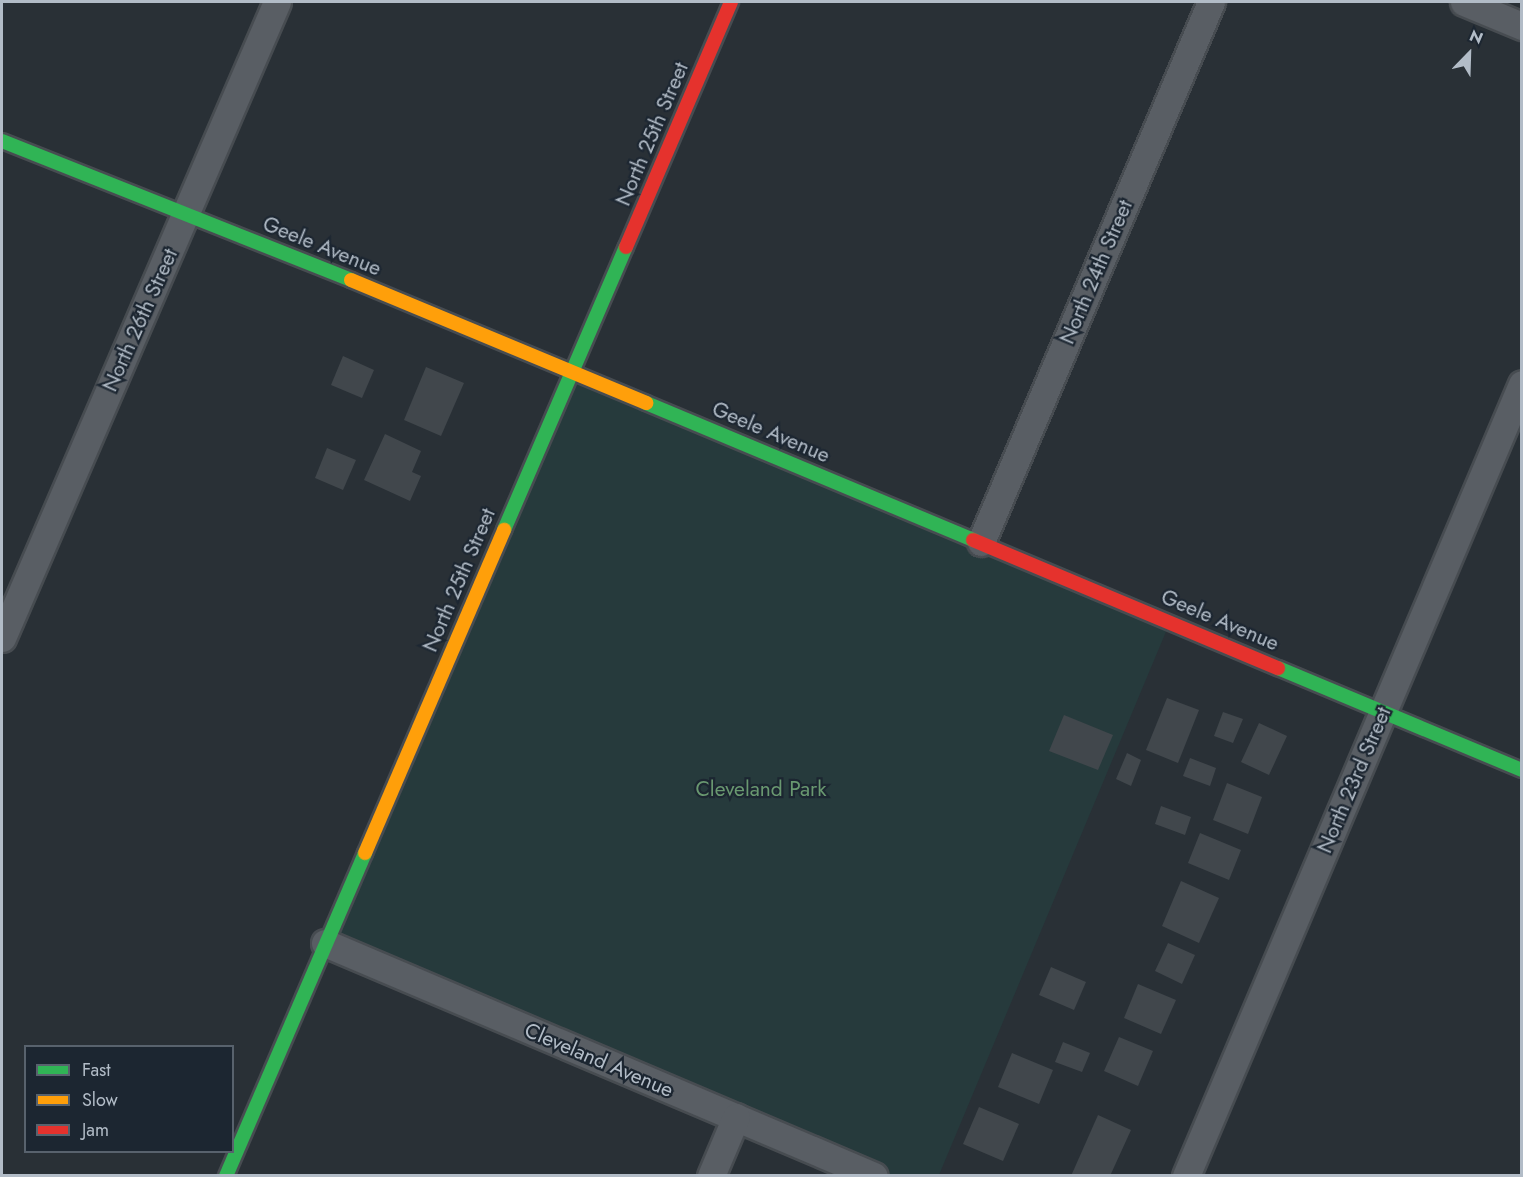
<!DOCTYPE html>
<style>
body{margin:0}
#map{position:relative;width:1523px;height:1177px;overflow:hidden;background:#293036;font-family:Jost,sans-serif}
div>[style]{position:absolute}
.green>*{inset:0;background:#263a3c}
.building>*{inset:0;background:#41474c}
.roads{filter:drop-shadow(2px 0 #474c51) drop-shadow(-2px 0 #474c51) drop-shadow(0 2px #474c51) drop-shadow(0 -2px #474c51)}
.street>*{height:27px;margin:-13.5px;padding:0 13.5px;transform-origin:13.5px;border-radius:13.5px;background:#595e64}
.fast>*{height:14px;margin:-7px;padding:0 7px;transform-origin:7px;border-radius:7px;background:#30b455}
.slow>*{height:14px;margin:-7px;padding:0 7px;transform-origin:7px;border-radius:7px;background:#ff9f0a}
.jam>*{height:14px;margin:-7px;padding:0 7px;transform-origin:7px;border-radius:7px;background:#e5322d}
span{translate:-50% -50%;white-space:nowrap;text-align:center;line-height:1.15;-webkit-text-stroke:4.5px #1c2631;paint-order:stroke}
.street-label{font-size:21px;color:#b2bcc7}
.park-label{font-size:21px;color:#699870}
.frame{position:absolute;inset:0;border:3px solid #b2bcc7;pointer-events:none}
.legend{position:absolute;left:24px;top:1045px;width:210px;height:108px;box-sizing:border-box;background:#1c2631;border:2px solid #58626d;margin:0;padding:8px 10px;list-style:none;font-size:18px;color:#b2bcc7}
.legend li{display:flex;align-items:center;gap:12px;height:30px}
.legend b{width:30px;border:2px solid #58626d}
.north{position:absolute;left:1439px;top:24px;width:60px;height:60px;-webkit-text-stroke:4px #1c2631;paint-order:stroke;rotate:23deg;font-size:16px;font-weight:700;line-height:24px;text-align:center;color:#b2bcc7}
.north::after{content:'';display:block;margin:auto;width:21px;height:27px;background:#b2bcc7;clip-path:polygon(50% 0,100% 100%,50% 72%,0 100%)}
</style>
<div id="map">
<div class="green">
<i style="clip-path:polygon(572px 371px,1170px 622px,939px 1175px,874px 1175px,325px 943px)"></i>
</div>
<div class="building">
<i style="clip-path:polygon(343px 356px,374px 370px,362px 398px,331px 385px)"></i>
<i style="clip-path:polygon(426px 367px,464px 383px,441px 436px,404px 420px)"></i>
<i style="clip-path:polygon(385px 434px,421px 451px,412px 472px,421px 476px,410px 501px,364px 480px)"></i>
<i style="clip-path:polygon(327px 448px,356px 460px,343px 490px,315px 478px)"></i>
<i style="clip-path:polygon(1167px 698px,1199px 710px,1178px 763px,1146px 750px)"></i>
<i style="clip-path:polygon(1223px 712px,1243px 719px,1233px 743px,1214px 736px)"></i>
<i style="clip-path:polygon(1064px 715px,1113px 735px,1098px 770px,1049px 751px)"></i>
<i style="clip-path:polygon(1259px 723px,1287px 736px,1269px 775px,1241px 762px)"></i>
<i style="clip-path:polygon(1127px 753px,1141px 760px,1131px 786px,1116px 779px)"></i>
<i style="clip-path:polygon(1190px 758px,1216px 768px,1210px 786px,1183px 776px)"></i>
<i style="clip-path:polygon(1227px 783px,1262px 797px,1248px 834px,1213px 820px)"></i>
<i style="clip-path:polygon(1161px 806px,1191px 817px,1185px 835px,1155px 824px)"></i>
<i style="clip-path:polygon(1200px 833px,1241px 850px,1229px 880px,1188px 863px)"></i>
<i style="clip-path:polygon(1181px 881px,1219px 898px,1199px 943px,1162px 926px)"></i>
<i style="clip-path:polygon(1168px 943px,1195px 955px,1182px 984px,1155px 971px)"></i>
<i style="clip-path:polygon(1051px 967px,1086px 982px,1074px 1010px,1039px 995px)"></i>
<i style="clip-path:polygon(1138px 984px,1176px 1000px,1161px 1034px,1124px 1018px)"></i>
<i style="clip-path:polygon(1119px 1037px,1153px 1051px,1138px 1086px,1104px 1071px)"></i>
<i style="clip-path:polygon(1063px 1042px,1090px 1053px,1082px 1072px,1055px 1062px)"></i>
<i style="clip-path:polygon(1012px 1053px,1053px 1070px,1039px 1104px,998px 1087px)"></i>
<i style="clip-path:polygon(979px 1107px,1019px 1124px,1003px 1161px,963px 1144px)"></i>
<i style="clip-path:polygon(1098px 1115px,1131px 1130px,1110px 1176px,1071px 1176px)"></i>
</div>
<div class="roads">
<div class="street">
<i style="left:1464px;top:2px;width:63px;rotate:22.5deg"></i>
<i style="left:981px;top:542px;width:587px;rotate:-66.93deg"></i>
<i style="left:2px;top:638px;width:693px;rotate:-66.62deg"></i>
<i style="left:325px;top:943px;width:596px;rotate:23deg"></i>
<i style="left:711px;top:1176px;width:64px;rotate:-67deg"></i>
<i style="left:1186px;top:1176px;width:860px;rotate:-67.01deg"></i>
</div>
<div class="fast">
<i style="left:2px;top:141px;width:376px;rotate:21.7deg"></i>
<i style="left:646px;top:403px;width:355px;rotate:22.7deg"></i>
<i style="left:504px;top:530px;width:308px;rotate:-66.7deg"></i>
<i style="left:1278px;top:668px;width:264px;rotate:22.7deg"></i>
<i style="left:226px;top:1176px;width:352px;rotate:-66.7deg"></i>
</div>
<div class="slow">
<i style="left:351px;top:280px;width:320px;rotate:22.6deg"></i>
<i style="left:365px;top:853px;width:352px;rotate:-66.7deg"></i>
</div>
<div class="jam">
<i style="left:626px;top:247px;width:267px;rotate:-66.8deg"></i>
<i style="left:973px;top:540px;width:331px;rotate:22.8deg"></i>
</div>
</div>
<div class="street-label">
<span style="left:652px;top:134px;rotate:-67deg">North 25th Street</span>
<span style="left:322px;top:246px;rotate:22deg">Geele Avenue</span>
<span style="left:1096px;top:272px;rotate:-67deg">North 24th Street</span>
<span style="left:140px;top:320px;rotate:-66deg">North 26th Street</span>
<span style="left:771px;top:432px;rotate:23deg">Geele Avenue</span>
<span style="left:459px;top:580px;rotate:-67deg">North 25th Street</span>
<span style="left:1220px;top:620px;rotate:23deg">Geele Avenue</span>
<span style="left:1354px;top:780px;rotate:-67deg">North 23rd Street</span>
<span style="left:599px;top:1060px;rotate:23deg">Cleveland Avenue</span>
</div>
<div class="park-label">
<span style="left:761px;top:789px">Cleveland Park</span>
</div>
<div class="frame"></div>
<ul class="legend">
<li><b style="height:8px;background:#30b455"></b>Fast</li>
<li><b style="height:8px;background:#ff9f0a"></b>Slow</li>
<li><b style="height:8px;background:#e5322d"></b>Jam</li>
</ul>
<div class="north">N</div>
</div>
